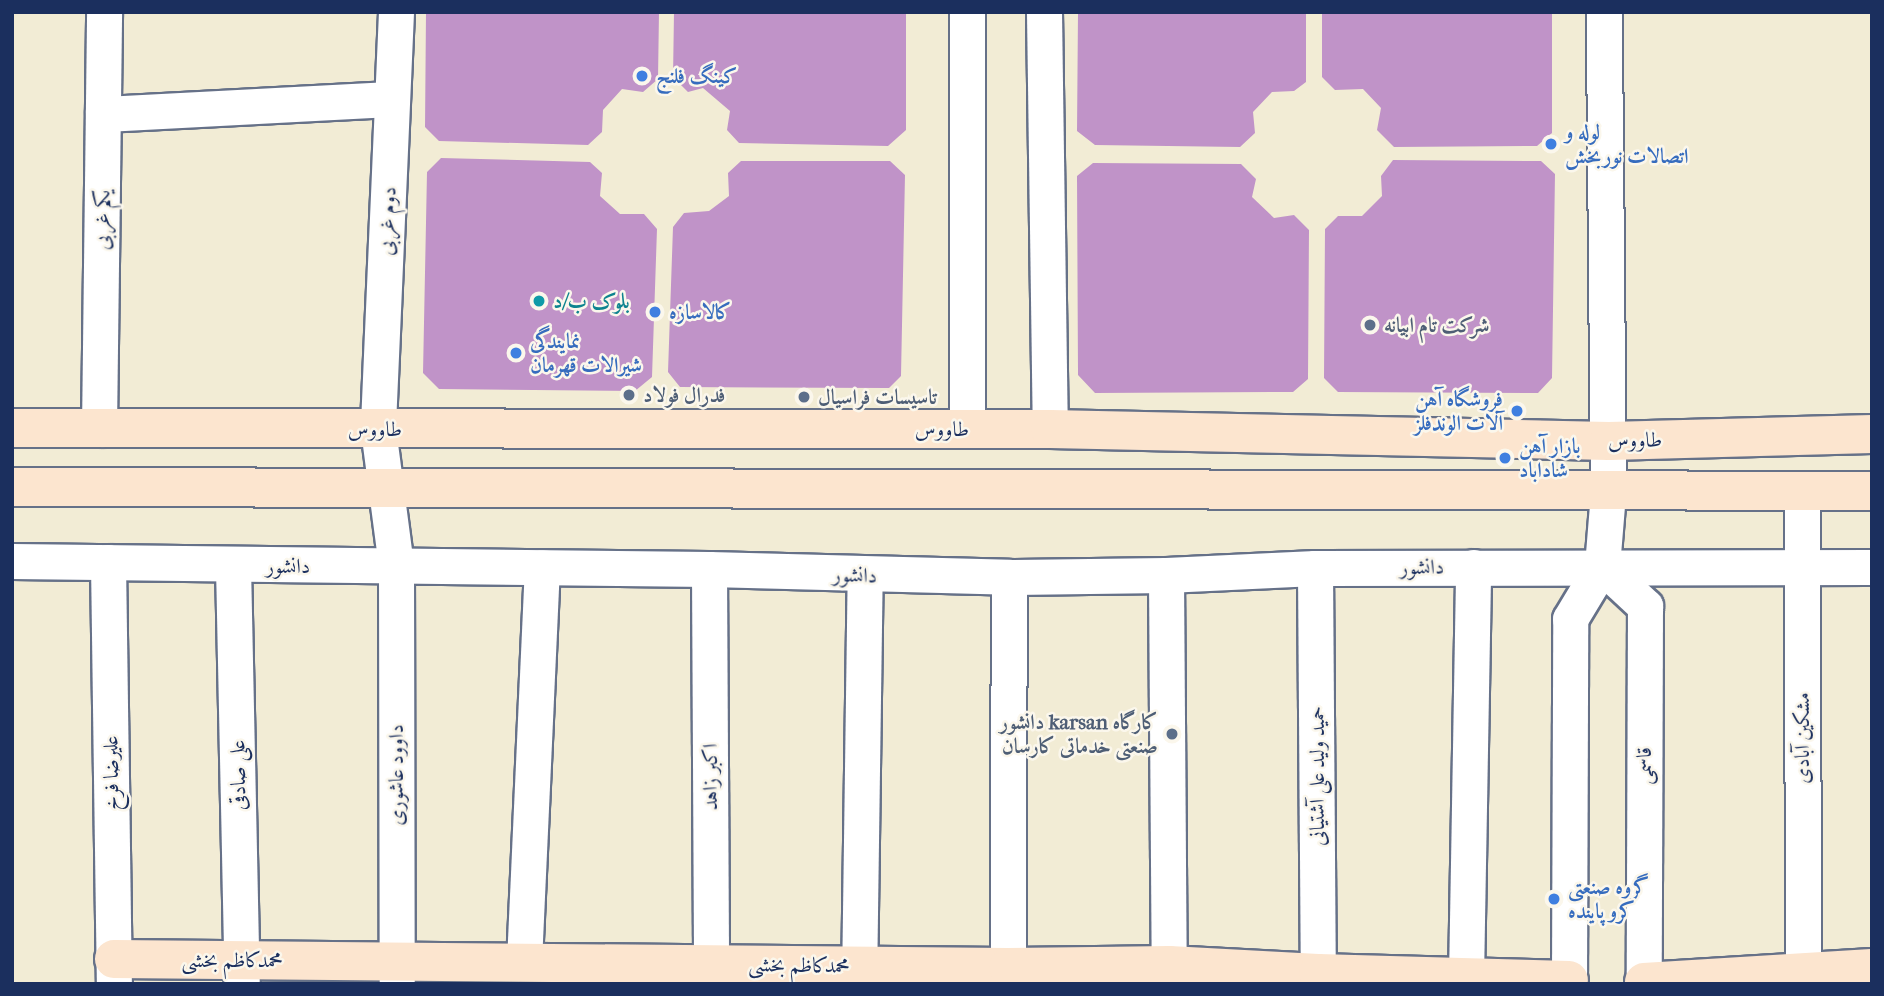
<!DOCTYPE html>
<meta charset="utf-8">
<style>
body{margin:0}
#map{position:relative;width:1884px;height:996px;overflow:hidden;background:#f2ecd5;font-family:"IM FELL French Canon",Amiri,serif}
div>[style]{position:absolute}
.building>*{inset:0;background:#c093c8}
.roads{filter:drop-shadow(2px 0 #667188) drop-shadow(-2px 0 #667188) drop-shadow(0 2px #667188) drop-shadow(0 -2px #667188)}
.street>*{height:35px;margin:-17.5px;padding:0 17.5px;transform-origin:17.5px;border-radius:17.5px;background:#fff}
.secondary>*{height:38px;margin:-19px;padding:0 19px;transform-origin:19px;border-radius:19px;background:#fce5cf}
.dots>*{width:19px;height:19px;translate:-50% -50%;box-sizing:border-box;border:4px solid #fbf7ec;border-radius:50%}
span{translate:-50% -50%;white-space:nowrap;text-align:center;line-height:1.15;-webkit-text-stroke:5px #fbf7ec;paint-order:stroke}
.shop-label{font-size:21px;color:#366cbe;font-weight:700}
.left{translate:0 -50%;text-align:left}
.right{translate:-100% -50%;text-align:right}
.street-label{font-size:21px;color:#1b2f5e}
.culture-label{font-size:21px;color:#0d838f;font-weight:700}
.service-label{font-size:21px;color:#4e5e75;font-weight:700}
.frame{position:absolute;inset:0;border:14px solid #1b2f5e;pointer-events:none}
</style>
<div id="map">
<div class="building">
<i style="clip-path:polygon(426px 12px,659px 12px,658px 79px,643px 92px,622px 89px,603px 110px,602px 132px,588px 145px,439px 141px,425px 127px)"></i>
<i style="clip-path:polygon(674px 12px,906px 12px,906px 130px,888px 146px,739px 143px,727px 130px,730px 111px,703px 88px,688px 92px,673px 77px)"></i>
<i style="clip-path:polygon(1078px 12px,1306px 12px,1306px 82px,1294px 91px,1272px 92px,1253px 112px,1255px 133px,1240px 147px,1095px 145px,1077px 131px)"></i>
<i style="clip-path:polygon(1322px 12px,1552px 12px,1552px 133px,1537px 146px,1394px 147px,1377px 130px,1381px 108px,1363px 89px,1335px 90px,1322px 77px)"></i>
<i style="clip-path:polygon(441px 158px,590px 162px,602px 173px,600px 196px,620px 214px,644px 214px,657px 229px,652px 377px,635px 391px,439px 389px,423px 373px,427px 172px)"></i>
<i style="clip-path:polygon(1393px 160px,1541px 161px,1555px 174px,1552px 378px,1538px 393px,1338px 392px,1324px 378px,1325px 229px,1338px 216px,1362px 216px,1382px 196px,1381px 176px)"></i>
<i style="clip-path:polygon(741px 161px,890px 161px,905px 175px,901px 376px,889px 388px,680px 387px,668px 372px,673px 227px,684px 213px,709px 211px,729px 196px,728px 173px)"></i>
<i style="clip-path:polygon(1093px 163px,1241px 164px,1256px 179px,1252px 197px,1274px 218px,1294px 215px,1309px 230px,1308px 379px,1293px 392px,1095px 393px,1078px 375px,1077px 176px)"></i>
</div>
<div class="roads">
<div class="street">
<i style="left:396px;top:12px;width:417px;rotate:92.5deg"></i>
<i style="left:378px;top:429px;width:138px;rotate:82.5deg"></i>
<i style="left:396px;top:566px;width:418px;rotate:89.9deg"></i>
<i style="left:967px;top:12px;width:417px;rotate:90deg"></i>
<i style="left:1044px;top:12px;width:417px;rotate:89.2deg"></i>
<i style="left:103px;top:114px;width:289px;rotate:-3deg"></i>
<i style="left:99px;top:429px;width:417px;rotate:-89.3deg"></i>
<i style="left:1802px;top:493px;width:491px;rotate:89.9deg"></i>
<i style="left:12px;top:561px;width:697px;rotate:0.66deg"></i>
<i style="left:709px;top:569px;width:300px;rotate:1.5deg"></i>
<i style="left:1009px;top:577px;width:157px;rotate:-0.7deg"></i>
<i style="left:1166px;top:575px;width:149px;rotate:-2.7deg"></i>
<i style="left:1315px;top:568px;width:557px;rotate:-0.1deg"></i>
<i style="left:108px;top:562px;width:422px;rotate:89.2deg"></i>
<i style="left:233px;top:566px;width:418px;rotate:88.8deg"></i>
<i style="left:1602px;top:566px;width:59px;rotate:42.9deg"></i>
<i style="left:1645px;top:606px;width:378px;rotate:90.2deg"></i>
<i style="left:1315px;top:568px;width:416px;rotate:89.6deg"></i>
<i style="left:709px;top:569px;width:415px;rotate:89.7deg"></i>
<i style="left:1166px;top:575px;width:409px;rotate:89.6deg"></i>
<i style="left:524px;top:962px;width:395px;rotate:-87.4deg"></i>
<i style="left:1466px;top:978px;width:411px;rotate:-89deg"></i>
<i style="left:859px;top:984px;width:409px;rotate:-89.2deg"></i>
<i style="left:1008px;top:984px;width:407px;rotate:-89.9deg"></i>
<i style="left:1569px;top:984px;width:365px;rotate:-89.8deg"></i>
<i style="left:1570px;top:619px;width:62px;rotate:-58.9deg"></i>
<i style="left:1602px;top:566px;width:73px;rotate:-85.3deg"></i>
<i style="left:1608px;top:493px;width:481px;rotate:-90.5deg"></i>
</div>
<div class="secondary">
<i style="left:12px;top:428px;width:1038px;rotate:0.06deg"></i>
<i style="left:1050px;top:429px;width:559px;rotate:1.23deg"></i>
<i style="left:1609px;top:441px;width:263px;rotate:-1.5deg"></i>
<i style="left:12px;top:487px;width:1860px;rotate:0.12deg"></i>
<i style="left:114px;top:959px;width:894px;rotate:0.51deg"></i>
<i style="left:1008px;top:967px;width:161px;rotate:-0.7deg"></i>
<i style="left:1169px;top:965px;width:149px;rotate:3.1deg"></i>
<i style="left:1318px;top:973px;width:251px;rotate:1.6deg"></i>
<i style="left:1644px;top:982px;width:228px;rotate:-3.5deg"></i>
</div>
</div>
<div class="dots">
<i style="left:642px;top:76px;background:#3f7fe0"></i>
<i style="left:1551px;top:144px;background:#3f7fe0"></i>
<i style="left:539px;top:301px;background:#0f9aa8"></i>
<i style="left:655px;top:312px;background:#3f7fe0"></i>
<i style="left:1370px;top:325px;background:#5c6f8a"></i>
<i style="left:516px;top:353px;background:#3f7fe0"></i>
<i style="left:629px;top:395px;background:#5c6f8a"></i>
<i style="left:804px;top:397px;background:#5c6f8a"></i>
<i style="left:1517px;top:411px;background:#3f7fe0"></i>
<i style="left:1505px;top:458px;background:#3f7fe0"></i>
<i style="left:1172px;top:734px;background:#5c6f8a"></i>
<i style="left:1554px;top:899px;background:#3f7fe0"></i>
</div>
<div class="shop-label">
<span class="left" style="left:656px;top:76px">کینگ فلنج</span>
<span class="left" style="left:1565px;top:144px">لوله و<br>اتصالات نوربخش</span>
<span class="left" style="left:669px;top:312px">کالاسازه</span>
<span class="left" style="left:530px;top:353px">نمایندگی<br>شیرالات قهرمان</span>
<span class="right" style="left:1503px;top:411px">فروشگاه آهن<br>آلات الوندفلز</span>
<span class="left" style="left:1519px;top:458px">بازار آهن<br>شاداباد</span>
<span class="left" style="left:1568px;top:899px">گروه صنعتی<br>کرو پاینده</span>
</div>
<div class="street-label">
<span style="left:102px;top:220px;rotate:-89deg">یکم غربی</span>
<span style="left:387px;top:221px;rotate:-87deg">دوم غربی</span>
<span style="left:375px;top:429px">طاووس</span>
<span style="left:942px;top:429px">طاووس</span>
<span style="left:1635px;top:440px;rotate:-1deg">طاووس</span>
<span style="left:288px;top:566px">دانشور</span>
<span style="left:1422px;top:567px;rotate:-1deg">دانشور</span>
<span style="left:855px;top:575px;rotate:2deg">دانشور</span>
<span style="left:1802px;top:738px;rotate:-90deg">مشکین آبادی</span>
<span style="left:1644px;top:766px;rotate:-90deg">قاسمی</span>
<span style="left:111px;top:773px;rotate:-91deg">علیرضا فرخ</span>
<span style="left:238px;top:775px;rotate:-91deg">علی صادقی</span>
<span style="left:396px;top:775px;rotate:-90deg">داوود عاشوری</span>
<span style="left:1317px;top:776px;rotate:-90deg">حمید ولید علی آشتیانی</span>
<span style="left:710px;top:777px;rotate:-90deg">اکبر زاهد</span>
<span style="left:232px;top:960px">محمدکاظم بخشی</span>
<span style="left:799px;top:965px;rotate:1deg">محمدکاظم بخشی</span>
</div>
<div class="culture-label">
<span class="left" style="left:553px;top:301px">بلوک ب/د</span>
</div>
<div class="service-label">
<span class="left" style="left:1384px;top:325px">شرکت تام ابیانه</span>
<span class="left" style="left:643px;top:395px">فدرال فولاد</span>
<span class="left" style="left:818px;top:397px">تاسیسات فراسیال</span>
<span class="right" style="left:1158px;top:734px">دانشور karsan کارگاه<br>صنعتی خدماتی کارسان</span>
</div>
<div class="frame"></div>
</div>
